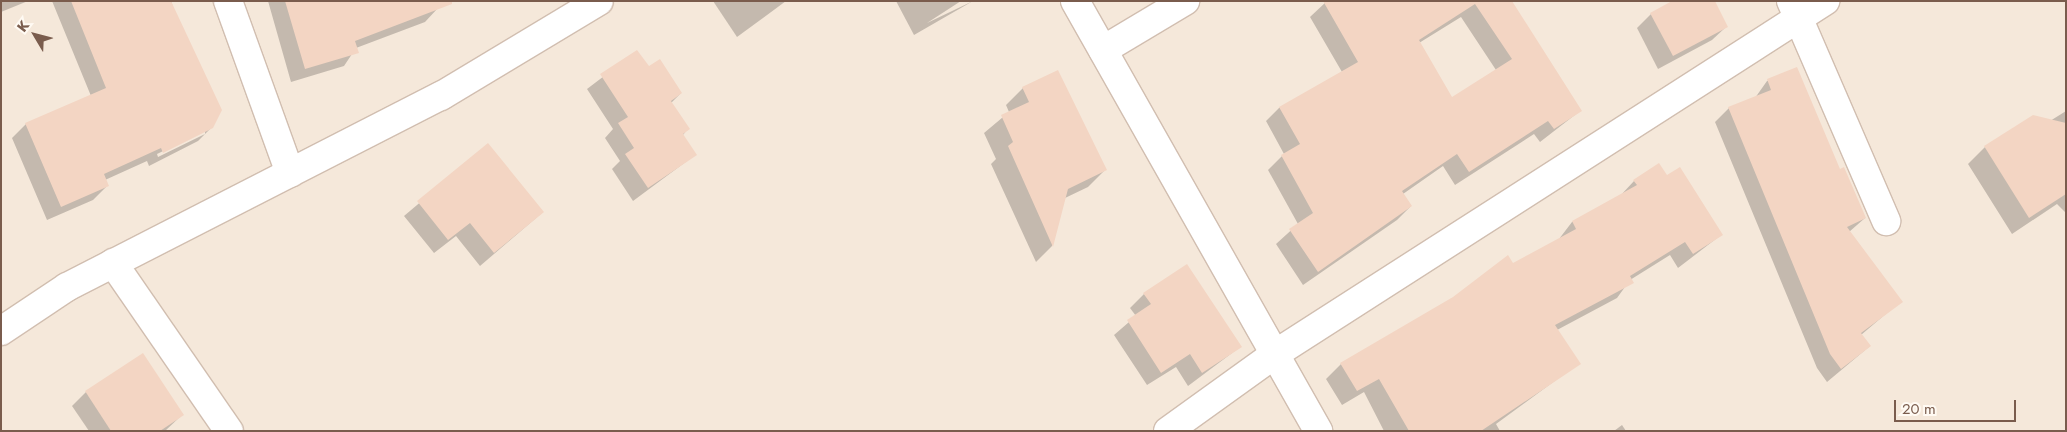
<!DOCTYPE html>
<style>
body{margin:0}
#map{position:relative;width:2067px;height:432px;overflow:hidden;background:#fdf6ec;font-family:Jost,sans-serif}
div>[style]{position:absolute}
.residential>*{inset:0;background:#f5e8da}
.shadow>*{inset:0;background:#0003}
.building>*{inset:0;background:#f3d5c3}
.roads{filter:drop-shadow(1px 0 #d1beb0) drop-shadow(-1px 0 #d1beb0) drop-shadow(0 1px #d1beb0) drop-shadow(0 -1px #d1beb0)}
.minor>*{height:28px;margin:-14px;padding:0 14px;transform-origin:14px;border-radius:14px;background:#fff}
span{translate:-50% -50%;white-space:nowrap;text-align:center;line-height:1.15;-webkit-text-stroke:4px #fffaf3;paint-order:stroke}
.frame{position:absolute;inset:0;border:2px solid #7a5c4d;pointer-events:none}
.north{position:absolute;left:10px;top:10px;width:50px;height:50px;-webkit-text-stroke:4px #fffaf3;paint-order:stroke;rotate:307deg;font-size:14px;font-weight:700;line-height:20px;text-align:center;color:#7a5c4d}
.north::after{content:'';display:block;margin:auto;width:18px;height:22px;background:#7a5c4d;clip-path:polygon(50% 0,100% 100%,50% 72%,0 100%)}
.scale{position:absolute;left:1894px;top:400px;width:122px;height:22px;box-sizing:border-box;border:2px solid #7a5c4d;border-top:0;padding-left:6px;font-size:15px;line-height:18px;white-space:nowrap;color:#7a5c4d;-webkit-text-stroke:4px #fffaf3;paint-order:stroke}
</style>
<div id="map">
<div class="residential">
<i style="clip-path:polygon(1px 1px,2066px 1px,2066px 431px,1px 431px)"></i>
</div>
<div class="shadow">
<i style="clip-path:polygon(1px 1px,28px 1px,1px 12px)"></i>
<i style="clip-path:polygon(evenodd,52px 1px,171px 1px,212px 127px,198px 141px,149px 166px,147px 161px,105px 180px,107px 186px,93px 200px,47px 220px,12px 138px,26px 124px,91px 96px,52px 1px,205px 131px,205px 134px,158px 157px,157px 154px,205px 131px)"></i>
<i style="clip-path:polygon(268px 1px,436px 1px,438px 8px,425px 22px,356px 48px,344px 66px,291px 82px)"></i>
<i style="clip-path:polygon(713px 1px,786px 1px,737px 37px)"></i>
<i style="clip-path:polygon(896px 1px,961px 1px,927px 23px,973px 1px,914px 35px)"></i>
<i style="clip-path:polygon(evenodd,1327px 1px,1511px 1px,1580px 111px,1540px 142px,1534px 134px,1455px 185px,1443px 166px,1403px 194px,1411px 206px,1397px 220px,1303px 285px,1276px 244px,1298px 224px,1268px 170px,1284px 154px,1266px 121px,1279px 108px,1342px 72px,1310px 17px,1327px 1px,1461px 17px,1496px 70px,1452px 99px,1419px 43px,1461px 17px)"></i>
<i style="clip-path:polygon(1651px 14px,1726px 27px,1712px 40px,1658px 69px,1637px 28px)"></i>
<i style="clip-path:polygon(637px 51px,648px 68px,681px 93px,671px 103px,688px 129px,682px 136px,695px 155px,633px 201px,612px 169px,620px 161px,605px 138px,613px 129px,587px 89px)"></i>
<i style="clip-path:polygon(1797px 69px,1839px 170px,1865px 218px,1849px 232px,1901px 301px,1861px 335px,1870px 346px,1827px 382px,1817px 368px,1715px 122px,1729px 108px,1755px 98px,1767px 81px)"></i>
<i style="clip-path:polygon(1023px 88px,1105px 170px,1088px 187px,1065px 198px,1052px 246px,1036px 262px,991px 164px,996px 159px,984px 133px,1009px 112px,1006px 105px)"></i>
<i style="clip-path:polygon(2066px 111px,2066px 213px,2057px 204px,2012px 234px,1968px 164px,1985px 147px,2033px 117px,2050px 121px)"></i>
<i style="clip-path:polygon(488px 145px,543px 212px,480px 266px,456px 236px,434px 253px,404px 216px)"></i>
<i style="clip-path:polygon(1667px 176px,1721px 235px,1678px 268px,1670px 255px,1630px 280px,1617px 298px,1557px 330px,1579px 363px,1496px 424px,1500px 431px,1384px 431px,1364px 392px,1342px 405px,1326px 379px,1341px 364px,1559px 239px,1572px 222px,1620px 196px,1634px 181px)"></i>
<i style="clip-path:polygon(1144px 294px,1240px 347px,1188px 386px,1176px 367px,1147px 385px,1114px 335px,1136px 316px,1130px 308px)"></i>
<i style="clip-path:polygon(86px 392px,183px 414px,165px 431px,89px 431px,72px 406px)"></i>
<i style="clip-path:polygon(1622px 425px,1626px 431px,1614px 431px)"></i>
</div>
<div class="building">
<i style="clip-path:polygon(71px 1px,171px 1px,222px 110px,213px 128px,163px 153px,161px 148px,104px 174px,109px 186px,61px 207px,25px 123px,106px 88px)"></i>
<i style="clip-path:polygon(285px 1px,452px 1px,452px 4px,355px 41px,359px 53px,305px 69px)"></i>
<i style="clip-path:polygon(evenodd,1323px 1px,1512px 1px,1582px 111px,1554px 129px,1548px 121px,1469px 172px,1457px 154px,1402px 191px,1412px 206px,1318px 272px,1289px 229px,1313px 213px,1281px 155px,1300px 144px,1279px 107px,1358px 62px,1323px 1px,1475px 4px,1512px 59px,1452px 97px,1419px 40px,1475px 4px)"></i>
<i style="clip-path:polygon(1672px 1px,1715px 1px,1728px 27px,1673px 56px,1650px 13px)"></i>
<i style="clip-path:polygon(637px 50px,649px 66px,660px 59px,682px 93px,671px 101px,690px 129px,683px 134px,697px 155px,648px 188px,625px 154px,634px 148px,618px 123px,628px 117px,600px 74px)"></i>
<i style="clip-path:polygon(1797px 67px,1840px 169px,1844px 167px,1866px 218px,1847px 227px,1903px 302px,1861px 333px,1871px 346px,1841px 369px,1830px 354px,1728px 107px,1771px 90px,1767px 79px)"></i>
<i style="clip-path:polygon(1058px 70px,1107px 170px,1068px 189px,1053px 247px,1008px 146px,1013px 142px,1001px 115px,1029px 102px,1022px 87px)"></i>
<i style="clip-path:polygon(2033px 115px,2066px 123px,2066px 194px,2029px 218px,1984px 146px)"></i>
<i style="clip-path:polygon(488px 143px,544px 212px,494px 253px,470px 223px,448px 240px,417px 201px)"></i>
<i style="clip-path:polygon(1659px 163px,1667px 175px,1680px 167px,1723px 235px,1693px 254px,1685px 242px,1630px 276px,1634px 283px,1555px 325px,1581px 364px,1481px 431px,1409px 431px,1379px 379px,1357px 391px,1340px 363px,1453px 297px,1508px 255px,1513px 263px,1576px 229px,1572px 221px,1637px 185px,1633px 180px)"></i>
<i style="clip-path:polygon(1187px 264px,1242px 347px,1202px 373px,1190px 354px,1161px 373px,1127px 320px,1151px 304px,1143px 293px)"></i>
<i style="clip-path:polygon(143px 353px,184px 415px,160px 431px,111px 431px,85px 391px)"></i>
</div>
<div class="roads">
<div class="minor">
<i style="left:228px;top:1px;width:183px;rotate:70.2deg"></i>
<i style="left:1075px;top:1px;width:494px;rotate:60.5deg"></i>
<i style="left:1791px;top:1px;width:240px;rotate:66.6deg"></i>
<i style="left:1103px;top:50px;width:96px;rotate:-30.9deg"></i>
<i style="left:113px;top:263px;width:204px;rotate:55.4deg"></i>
<i style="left:1px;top:331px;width:79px;rotate:-33.7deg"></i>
<i style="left:67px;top:287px;width:420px;rotate:-27.1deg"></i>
<i style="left:441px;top:96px;width:184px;rotate:-31deg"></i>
<i style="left:1168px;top:431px;width:132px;rotate:-35.7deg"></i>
<i style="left:1275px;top:354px;width:654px;rotate:-32.69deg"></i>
</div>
</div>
<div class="frame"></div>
<div class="north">K</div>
<div class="scale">20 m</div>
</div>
